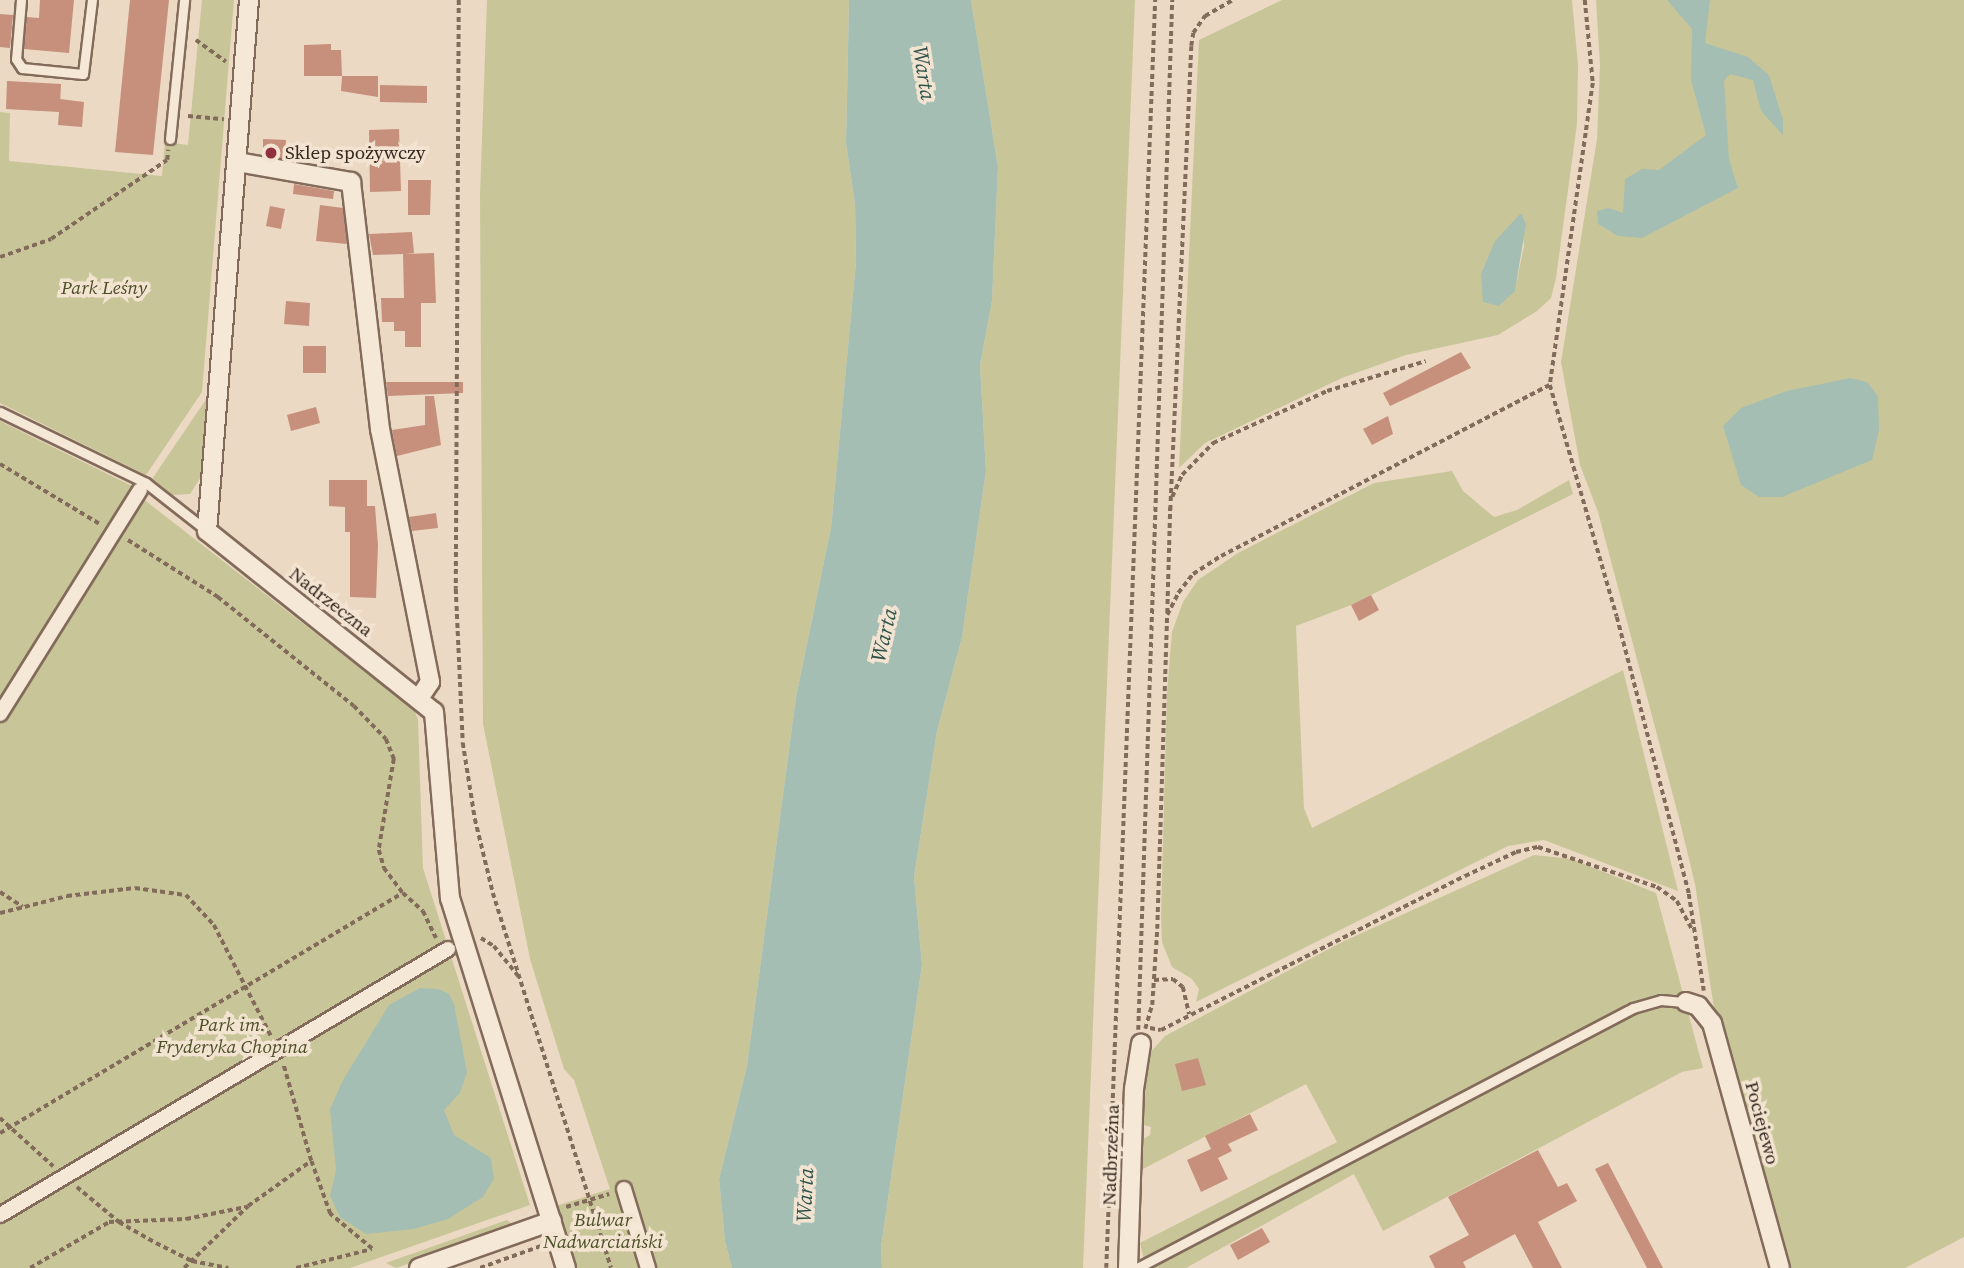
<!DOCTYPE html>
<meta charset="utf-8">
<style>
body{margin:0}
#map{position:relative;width:1964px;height:1268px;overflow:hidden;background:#ebd9c3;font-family:"Source Serif 4",serif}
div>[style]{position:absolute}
.green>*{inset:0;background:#c8c698}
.water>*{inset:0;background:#a5beb3}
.building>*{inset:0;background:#c6907c}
.path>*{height:3.5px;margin-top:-1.75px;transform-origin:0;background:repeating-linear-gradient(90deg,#836b5b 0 5px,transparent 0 8.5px)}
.roads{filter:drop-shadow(2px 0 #836b5b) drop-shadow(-2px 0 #836b5b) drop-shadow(0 2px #836b5b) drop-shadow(0 -2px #836b5b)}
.service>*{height:9px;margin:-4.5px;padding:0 4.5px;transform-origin:4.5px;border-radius:4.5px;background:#f6e8d6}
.pedestrian>*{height:14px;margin:-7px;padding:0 7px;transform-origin:7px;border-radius:7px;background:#f6e8d6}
.minor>*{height:18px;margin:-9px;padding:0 9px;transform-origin:9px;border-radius:9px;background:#f6e8d6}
.dots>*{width:19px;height:19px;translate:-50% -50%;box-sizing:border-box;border:4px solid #f3e4d2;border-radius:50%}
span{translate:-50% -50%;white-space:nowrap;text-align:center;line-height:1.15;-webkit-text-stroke:7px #f3e4d2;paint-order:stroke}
.poi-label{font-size:19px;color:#34261e}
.left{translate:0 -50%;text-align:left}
.park-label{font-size:19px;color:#4b4f26;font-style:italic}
.street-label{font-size:19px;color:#34261e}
.water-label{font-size:21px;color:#2f534b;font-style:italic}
</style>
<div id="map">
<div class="green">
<i style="clip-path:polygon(202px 0,234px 0,202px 392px,146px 475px,0 403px,0 112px,10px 113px,9px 161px,162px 176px,165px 142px,188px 145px)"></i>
<i style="clip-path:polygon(487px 0,849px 0,846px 143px,855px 204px,856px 262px,831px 528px,796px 697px,747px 1066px,719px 1179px,725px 1241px,732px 1268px,657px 1268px,630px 1183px,653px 1268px,575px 1268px,556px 1206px,610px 1189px,574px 1080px,564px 1069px,530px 959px,483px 724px,480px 195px)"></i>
<i style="clip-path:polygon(971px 0,1135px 0,1083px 1268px,882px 1268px,881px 1247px,922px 965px,914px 877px,937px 731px,962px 637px,986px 471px,980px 365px,992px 301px,998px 167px)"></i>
<i style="clip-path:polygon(evenodd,1282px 0,1572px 0,1578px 65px,1577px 124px,1556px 278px,1551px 298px,1537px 311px,1498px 335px,1406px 355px,1342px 378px,1205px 443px,1179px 468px,1199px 40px,1282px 0,1521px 213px,1524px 246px,1515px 290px,1481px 274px,1521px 213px)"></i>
<i style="clip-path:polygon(1596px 0,1964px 0,1964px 1237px,1905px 1268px,1789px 1268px,1738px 1077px,1715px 1015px,1695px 884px,1679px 818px,1598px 512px,1580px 465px,1561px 362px,1597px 139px,1600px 65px)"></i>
<i style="clip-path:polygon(207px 398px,201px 477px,190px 494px,173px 495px,152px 479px)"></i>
<i style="clip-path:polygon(0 421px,136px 488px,142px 498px,414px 710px,418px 719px,423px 868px,530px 1205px,350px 1268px,0 1268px)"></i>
<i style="clip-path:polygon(1452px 471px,1463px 491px,1494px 517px,1517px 510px,1569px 480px,1573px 494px,1351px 605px,1296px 626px,1304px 808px,1312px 828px,1623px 670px,1678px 891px,1544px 840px,1508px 846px,1196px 1002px,1199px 989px,1192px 979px,1172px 967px,1162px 942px,1161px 915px,1167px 693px,1172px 632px,1183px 602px,1198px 580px,1238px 553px,1374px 483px)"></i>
<i style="clip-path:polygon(1534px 855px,1572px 859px,1656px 893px,1703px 1068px,1682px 1072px,1383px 1231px,1354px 1174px,1186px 1268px,1146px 1268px,1140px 1243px,1337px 1142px,1306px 1084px,1141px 1170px,1142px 1140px,1150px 1135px,1151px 1127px,1144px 1125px,1141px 1106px,1147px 1056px,1165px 1036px,1342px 942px)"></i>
<i style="clip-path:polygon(507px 1220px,514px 1226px,454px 1248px,396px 1268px,386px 1263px)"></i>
</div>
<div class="water">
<i style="clip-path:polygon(849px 0,971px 0,998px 167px,992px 301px,980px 365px,986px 471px,962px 637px,937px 731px,914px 877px,922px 965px,881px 1247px,882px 1268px,732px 1268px,725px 1241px,719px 1179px,747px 1066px,796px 697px,831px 528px,856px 262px,855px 204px,846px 143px)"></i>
<i style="clip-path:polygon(1667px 0,1710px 0,1705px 43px,1748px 57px,1769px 75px,1783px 120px,1783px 135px,1761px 111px,1753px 80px,1730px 74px,1724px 81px,1729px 159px,1738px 188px,1642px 238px,1618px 236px,1598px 224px,1597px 211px,1609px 208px,1623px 213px,1625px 179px,1642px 169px,1659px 170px,1706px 135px,1691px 80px,1692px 29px)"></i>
<i style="clip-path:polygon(1521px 213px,1526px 224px,1515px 291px,1499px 306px,1483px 302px,1481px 274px,1495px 241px)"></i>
<i style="clip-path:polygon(1850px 378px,1867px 382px,1878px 396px,1879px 430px,1872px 460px,1782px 497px,1759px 497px,1741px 485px,1723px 426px,1741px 408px,1787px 391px)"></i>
<i style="clip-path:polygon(420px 988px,438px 989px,449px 994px,454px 1004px,467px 1072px,460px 1093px,444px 1110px,454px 1135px,491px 1158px,494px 1179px,483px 1197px,448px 1219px,414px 1229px,366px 1234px,340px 1217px,330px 1196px,336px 1170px,330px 1109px,343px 1080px,389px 1005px)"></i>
</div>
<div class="building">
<i style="clip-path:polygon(40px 0,74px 0,69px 53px,24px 49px,27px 17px,39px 18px)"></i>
<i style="clip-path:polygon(130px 0,169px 0,153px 155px,115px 152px)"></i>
<i style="clip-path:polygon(0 14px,13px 15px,10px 48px,0 47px)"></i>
<i style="clip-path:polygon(331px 44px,331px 50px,341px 50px,342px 76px,304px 76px,304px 45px)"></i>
<i style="clip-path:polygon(342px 76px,378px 76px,378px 97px,341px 91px)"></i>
<i style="clip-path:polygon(7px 81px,61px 84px,60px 106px,60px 99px,84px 102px,82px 127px,58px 125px,59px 112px,6px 109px)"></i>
<i style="clip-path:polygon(380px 85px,427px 86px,427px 103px,380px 102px)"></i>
<i style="clip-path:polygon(399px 129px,401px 191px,370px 192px,369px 130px)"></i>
<i style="clip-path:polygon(263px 139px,286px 140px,285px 159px,263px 155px)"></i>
<i style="clip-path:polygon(408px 180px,431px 180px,430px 215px,408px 215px)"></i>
<i style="clip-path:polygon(294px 184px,334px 191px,333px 199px,293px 194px)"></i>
<i style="clip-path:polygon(320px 205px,343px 208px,347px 244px,316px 241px)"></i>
<i style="clip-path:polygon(270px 206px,285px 209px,281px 229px,266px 226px)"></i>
<i style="clip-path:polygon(412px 232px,414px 253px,405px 254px,434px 253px,436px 303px,421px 303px,421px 347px,405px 347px,405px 331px,394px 331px,394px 322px,382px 322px,381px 298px,404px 298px,403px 254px,373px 255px,369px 234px)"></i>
<i style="clip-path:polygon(286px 301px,310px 303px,309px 326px,284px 324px)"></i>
<i style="clip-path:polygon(303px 346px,326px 346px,326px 373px,303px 373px)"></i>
<i style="clip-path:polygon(1461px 352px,1471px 368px,1390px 406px,1383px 393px)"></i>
<i style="clip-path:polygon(386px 382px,463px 382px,463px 393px,388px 396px)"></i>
<i style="clip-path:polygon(425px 396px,434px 396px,441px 445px,397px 456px,392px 430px,425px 425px)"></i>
<i style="clip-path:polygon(316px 407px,320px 423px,291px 431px,287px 415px)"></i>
<i style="clip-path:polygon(1388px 416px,1393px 434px,1372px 445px,1363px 429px)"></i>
<i style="clip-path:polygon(329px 480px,367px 480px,367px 506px,375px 506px,378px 545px,376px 598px,350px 597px,350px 532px,345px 532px,345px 507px,329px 506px)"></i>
<i style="clip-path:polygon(436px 513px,438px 528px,412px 531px,409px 517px)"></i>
<i style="clip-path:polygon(1371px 595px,1379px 610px,1359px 621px,1351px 605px)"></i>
<i style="clip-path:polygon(1198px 1058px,1206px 1085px,1182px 1091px,1175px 1064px)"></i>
<i style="clip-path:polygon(1250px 1114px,1258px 1130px,1228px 1144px,1232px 1151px,1218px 1158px,1228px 1179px,1201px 1192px,1187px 1160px,1211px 1149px,1205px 1136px)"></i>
<i style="clip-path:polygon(1538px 1150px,1558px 1187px,1567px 1183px,1577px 1201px,1538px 1222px,1562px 1268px,1533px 1268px,1515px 1234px,1463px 1262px,1466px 1268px,1435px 1268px,1429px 1256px,1469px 1235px,1448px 1197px)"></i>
<i style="clip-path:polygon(1608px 1163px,1663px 1268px,1647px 1268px,1595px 1169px)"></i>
<i style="clip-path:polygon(1262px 1228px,1270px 1242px,1238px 1260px,1230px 1245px)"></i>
</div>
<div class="path">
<i style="left:459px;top:0;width:589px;rotate:90.29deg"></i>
<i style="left:456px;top:589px;width:154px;rotate:87.4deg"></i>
<i style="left:463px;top:743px;width:77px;rotate:81deg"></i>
<i style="left:475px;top:819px;width:76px;rotate:76.3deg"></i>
<i style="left:493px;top:893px;width:393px;rotate:72.5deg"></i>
<i style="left:1585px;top:0;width:83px;rotate:84.5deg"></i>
<i style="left:1593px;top:83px;width:305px;rotate:98.1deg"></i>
<i style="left:1550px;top:385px;width:241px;rotate:73.9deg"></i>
<i style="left:1617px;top:617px;width:286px;rotate:75.4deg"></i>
<i style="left:1689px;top:894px;width:98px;rotate:81.2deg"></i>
<i style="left:196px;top:40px;width:37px;rotate:36deg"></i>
<i style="left:188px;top:116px;width:36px;rotate:5deg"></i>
<i style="left:0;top:257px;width:54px;rotate:-19.4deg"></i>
<i style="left:51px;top:239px;width:140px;rotate:-34.3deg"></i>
<i style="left:167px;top:160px;width:10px;rotate:-84deg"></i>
<i style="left:0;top:464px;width:117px;rotate:31deg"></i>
<i style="left:1172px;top:497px;width:24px;rotate:-66deg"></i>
<i style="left:1182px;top:475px;width:45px;rotate:-45.9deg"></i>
<i style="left:1213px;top:443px;width:125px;rotate:-24.5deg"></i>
<i style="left:1327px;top:391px;width:103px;rotate:-16.9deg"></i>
<i style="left:1170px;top:510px;width:464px;rotate:-87.4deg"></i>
<i style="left:1191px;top:46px;width:13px;rotate:-81deg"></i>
<i style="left:1193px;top:33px;width:21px;rotate:-55deg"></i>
<i style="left:1205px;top:16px;width:32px;rotate:-30deg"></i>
<i style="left:128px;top:540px;width:107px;rotate:32.3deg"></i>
<i style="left:218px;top:597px;width:174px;rotate:38.7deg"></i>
<i style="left:354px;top:706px;width:46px;rotate:45.9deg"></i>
<i style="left:386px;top:739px;width:22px;rotate:68deg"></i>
<i style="left:394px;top:759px;width:92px;rotate:99.4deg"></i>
<i style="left:379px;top:850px;width:19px;rotate:74deg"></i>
<i style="left:384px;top:868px;width:31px;rotate:53deg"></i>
<i style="left:1167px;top:613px;width:105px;rotate:-88.4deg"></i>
<i style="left:0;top:892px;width:27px;rotate:33deg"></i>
<i style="left:0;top:913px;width:69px;rotate:-14.2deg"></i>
<i style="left:67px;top:896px;width:68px;rotate:-6.7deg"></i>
<i style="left:135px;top:888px;width:51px;rotate:7.8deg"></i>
<i style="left:186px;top:895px;width:41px;rotate:47deg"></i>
<i style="left:214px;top:925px;width:127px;rotate:62.8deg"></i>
<i style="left:481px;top:938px;width:15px;rotate:32deg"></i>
<i style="left:494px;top:946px;width:40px;rotate:51deg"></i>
<i style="left:1154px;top:980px;width:19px;rotate:-3deg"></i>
<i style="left:1173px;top:979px;width:13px;rotate:39deg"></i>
<i style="left:1183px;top:987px;width:28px;rotate:77deg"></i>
<i style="left:1150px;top:1028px;width:11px;rotate:10deg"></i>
<i style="left:1161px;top:1030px;width:341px;rotate:-26.9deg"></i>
<i style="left:1465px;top:876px;width:56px;rotate:-25.2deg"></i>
<i style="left:1516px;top:852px;width:23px;rotate:-13deg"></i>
<i style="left:1538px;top:847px;width:126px;rotate:18.6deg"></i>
<i style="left:1657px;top:887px;width:24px;rotate:35deg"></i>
<i style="left:1677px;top:901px;width:34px;rotate:62deg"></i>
<i style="left:1145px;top:1029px;width:25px;rotate:-74deg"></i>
<i style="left:1152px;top:1005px;width:76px;rotate:-86.2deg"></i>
<i style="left:1157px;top:929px;width:314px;rotate:-88.2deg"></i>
<i style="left:1167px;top:615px;width:25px;rotate:-63deg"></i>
<i style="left:1178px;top:593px;width:24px;rotate:-52deg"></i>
<i style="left:1193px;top:574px;width:33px;rotate:-33deg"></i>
<i style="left:1221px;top:556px;width:370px;rotate:-27.5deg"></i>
<i style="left:1138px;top:1030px;width:1031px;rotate:-88.11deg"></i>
<i style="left:0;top:1118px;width:72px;rotate:42.2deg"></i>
<i style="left:0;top:1133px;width:469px;rotate:-30.8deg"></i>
<i style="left:403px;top:893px;width:27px;rotate:42deg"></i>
<i style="left:423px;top:911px;width:30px;rotate:64deg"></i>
<i style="left:77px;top:1187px;width:55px;rotate:39.8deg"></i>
<i style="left:119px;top:1222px;width:43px;rotate:29.6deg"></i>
<i style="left:156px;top:1243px;width:40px;rotate:26.6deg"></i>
<i style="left:192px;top:1261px;width:37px;rotate:11deg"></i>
<i style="left:566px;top:1207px;width:45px;rotate:-16.8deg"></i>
<i style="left:30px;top:1268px;width:91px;rotate:-30.2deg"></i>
<i style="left:109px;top:1222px;width:77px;rotate:-2.2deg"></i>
<i style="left:186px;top:1219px;width:61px;rotate:-11.3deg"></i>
<i style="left:184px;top:1268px;width:89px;rotate:-44.1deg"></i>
<i style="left:248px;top:1206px;width:77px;rotate:-35.5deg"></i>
<i style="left:311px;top:1161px;width:101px;rotate:-106.1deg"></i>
<i style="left:296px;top:1268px;width:78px;rotate:-14deg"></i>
<i style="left:372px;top:1249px;width:55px;rotate:-140.2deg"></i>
<i style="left:330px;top:1214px;width:56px;rotate:-109.7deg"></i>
<i style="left:480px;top:1268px;width:65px;rotate:-19.8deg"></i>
<i style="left:1106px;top:1268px;width:1269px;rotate:-87.79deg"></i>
</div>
<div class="roads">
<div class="service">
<i style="left:21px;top:0;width:59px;rotate:94.8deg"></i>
<i style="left:16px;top:59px;width:11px;rotate:56deg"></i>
<i style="left:22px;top:68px;width:61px;rotate:5.6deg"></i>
<i style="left:83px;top:74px;width:75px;rotate:-83.1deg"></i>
<i style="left:170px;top:139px;width:140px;rotate:-84.2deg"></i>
<i style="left:0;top:412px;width:162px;rotate:25.9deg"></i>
<i style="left:146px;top:483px;width:76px;rotate:38.1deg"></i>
<i style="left:1137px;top:1268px;width:560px;rotate:-27.66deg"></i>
<i style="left:1633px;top:1008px;width:29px;rotate:-16deg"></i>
<i style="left:1661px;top:1000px;width:25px;rotate:5deg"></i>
</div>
<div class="pedestrian">
<i style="left:0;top:714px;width:264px;rotate:-58deg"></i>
<i style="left:624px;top:1189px;width:83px;rotate:73.1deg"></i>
<i style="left:0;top:1215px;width:521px;rotate:-30.7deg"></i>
</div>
<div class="minor">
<i style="left:249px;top:0;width:533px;rotate:94.52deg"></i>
<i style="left:207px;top:531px;width:290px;rotate:38.6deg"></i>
<i style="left:434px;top:712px;width:187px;rotate:85.1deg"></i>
<i style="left:450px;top:898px;width:388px;rotate:72.6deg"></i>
<i style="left:237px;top:162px;width:116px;rotate:10deg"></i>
<i style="left:351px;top:182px;width:249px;rotate:83.3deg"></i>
<i style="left:380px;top:429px;width:258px;rotate:78.8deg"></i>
<i style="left:430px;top:682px;width:18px;rotate:124deg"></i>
<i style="left:1686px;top:1002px;width:13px;rotate:18deg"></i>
<i style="left:1698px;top:1006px;width:22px;rotate:51deg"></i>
<i style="left:1712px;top:1023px;width:254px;rotate:74.5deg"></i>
<i style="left:419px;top:1268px;width:141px;rotate:-19.5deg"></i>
<i style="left:1128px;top:1268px;width:179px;rotate:-88.1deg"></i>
<i style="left:1134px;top:1089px;width:46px;rotate:-81.2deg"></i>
</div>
</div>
<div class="dots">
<i style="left:271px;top:153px;background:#8e303e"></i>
</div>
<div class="poi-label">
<span class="left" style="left:285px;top:153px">Sklep spożywczy</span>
</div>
<div class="park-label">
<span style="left:104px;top:288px">Park Leśny</span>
<span style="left:232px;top:1036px">Park im.<br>Fryderyka Chopina</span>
<span style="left:603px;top:1231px">Bulwar<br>Nadwarciański</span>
</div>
<div class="street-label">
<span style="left:331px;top:602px;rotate:38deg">Nadrzeczna</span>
<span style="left:1762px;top:1123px;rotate:75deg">Pociejewo</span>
<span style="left:1111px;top:1155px;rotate:-88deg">Nadbrzeżna</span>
</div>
<div class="water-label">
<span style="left:924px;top:73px;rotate:81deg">Warta</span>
<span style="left:884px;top:635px;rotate:-77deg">Warta</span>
<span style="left:805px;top:1195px;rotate:-87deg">Warta</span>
</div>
</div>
